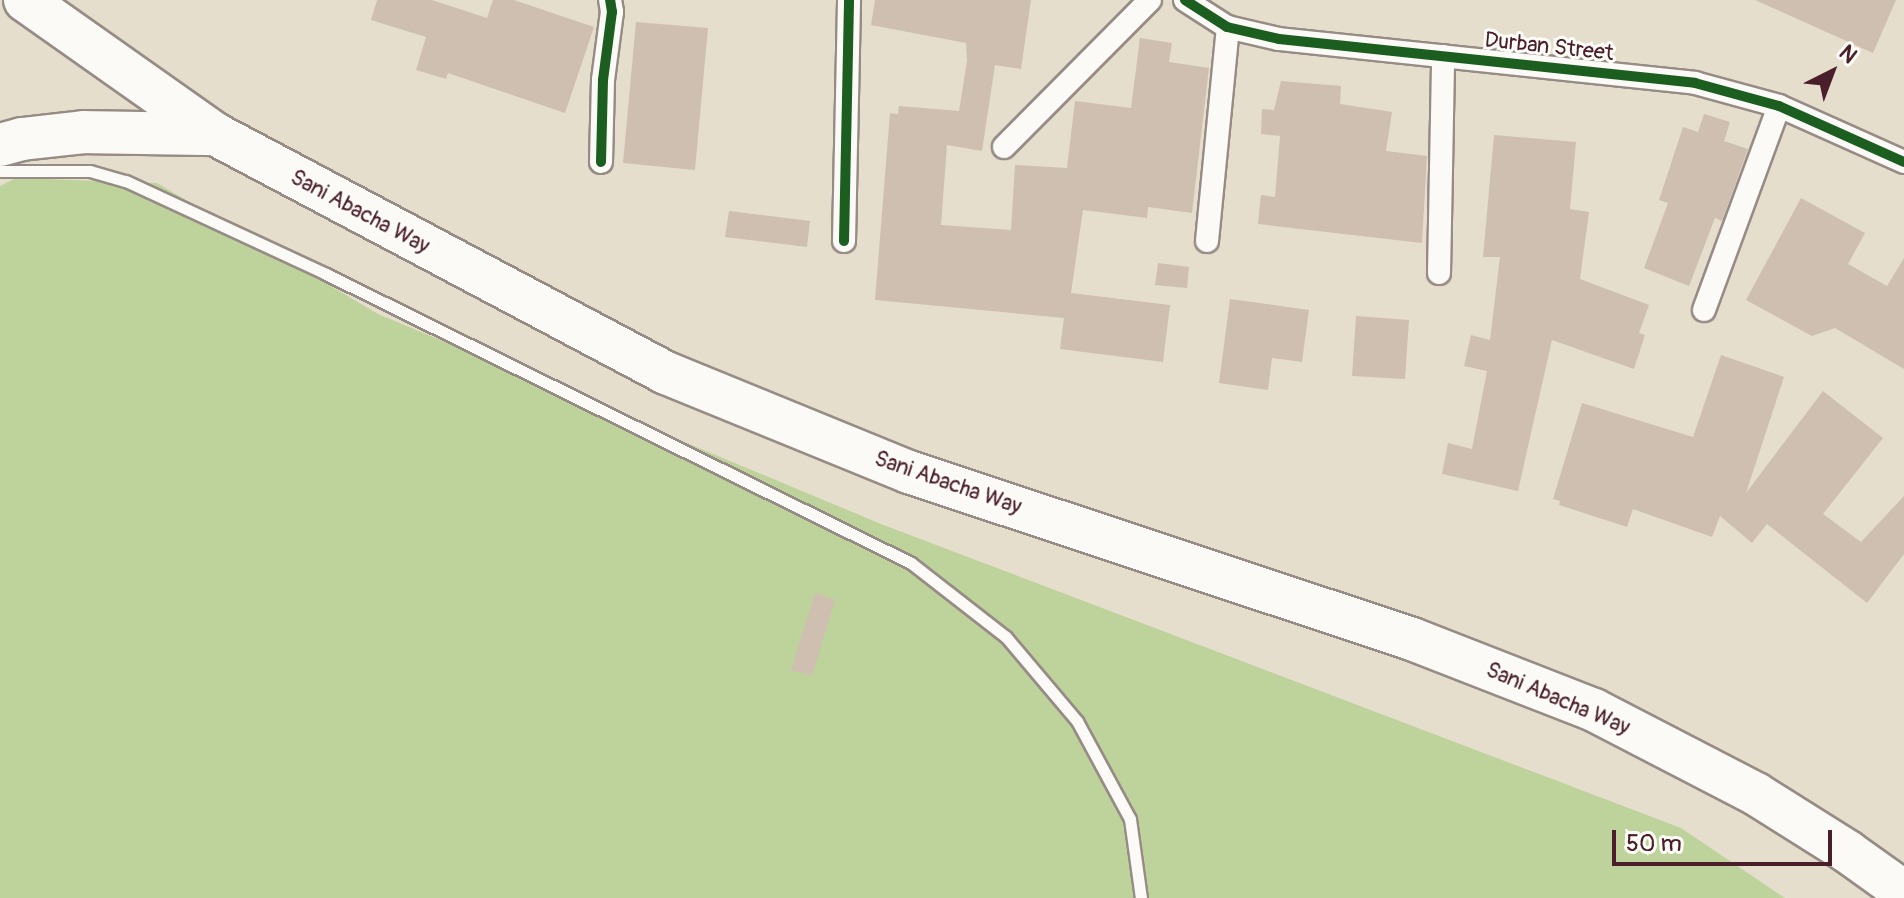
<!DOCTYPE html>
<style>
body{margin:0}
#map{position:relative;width:1904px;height:898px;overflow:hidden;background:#e6decc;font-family:Pangolin,sans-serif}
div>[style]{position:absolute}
.green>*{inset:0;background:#bed29c}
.building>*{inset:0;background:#cebfb1}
.roads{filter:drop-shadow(2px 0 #978c85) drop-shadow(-2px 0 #978c85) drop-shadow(0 2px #978c85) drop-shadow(0 -2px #978c85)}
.service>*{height:11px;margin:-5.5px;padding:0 5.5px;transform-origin:5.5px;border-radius:5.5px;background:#fbfaf7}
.minor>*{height:22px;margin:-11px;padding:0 11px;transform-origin:11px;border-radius:11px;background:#fbfaf7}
.motorway>*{height:42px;margin:-21px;padding:0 21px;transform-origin:21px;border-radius:21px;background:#fbfaf7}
.cycleway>*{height:10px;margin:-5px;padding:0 5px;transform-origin:5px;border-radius:5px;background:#1b5e20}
span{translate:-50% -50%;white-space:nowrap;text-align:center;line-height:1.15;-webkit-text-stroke:6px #fdfcf7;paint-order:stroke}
.street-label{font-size:22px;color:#4a1f2b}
.north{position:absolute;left:1792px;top:32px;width:80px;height:80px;-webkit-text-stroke:6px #fdfcf7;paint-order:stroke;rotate:42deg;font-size:22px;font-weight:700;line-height:32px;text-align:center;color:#4a1f2b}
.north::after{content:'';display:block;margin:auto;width:28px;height:36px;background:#4a1f2b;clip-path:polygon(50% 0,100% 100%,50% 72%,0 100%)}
.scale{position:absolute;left:1612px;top:830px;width:220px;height:36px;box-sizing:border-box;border:4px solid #4a1f2b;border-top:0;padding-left:10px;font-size:24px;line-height:28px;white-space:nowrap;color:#4a1f2b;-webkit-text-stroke:6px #fdfcf7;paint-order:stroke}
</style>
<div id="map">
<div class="green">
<i style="clip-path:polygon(16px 178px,157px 183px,378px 314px,881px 524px,1681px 828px,1785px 898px,0 898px,0 186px)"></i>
</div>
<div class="building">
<i style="clip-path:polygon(377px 0,432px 0,487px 18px,493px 0,514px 0,594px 27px,565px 113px,448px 73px,446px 79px,416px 70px,426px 37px,371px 20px)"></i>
<i style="clip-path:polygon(875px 0,1031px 0,1021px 69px,995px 65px,982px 151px,947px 145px,941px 225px,1011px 230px,1015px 165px,1067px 168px,1075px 101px,1131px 108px,1140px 38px,1172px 43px,1169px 62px,1209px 68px,1192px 213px,1148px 207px,1147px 218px,1083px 210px,1071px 293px,1170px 305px,1163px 362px,1060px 349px,1064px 318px,875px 300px,890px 113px,898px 114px,899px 106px,959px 111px,967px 61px,966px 43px,871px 25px)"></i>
<i style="clip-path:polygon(1755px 0,1896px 0,1873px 53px)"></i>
<i style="clip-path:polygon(636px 22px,708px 28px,695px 170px,623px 163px)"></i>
<i style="clip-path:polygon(1281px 81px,1341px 86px,1340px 104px,1392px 112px,1386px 151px,1427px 156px,1422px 243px,1258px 224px,1261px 195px,1275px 197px,1280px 136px,1261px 134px,1262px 109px,1274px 110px)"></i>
<i style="clip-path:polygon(1704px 114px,1730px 122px,1724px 141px,1748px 149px,1722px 221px,1715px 218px,1689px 286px,1644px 268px,1668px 203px,1659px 200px,1683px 127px,1698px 132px)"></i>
<i style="clip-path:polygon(1494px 135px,1576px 142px,1570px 209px,1589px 212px,1580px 279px,1649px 305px,1639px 333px,1645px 335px,1634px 369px,1552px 340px,1518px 491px,1442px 474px,1448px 443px,1472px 449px,1487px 371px,1464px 366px,1471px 335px,1490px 340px,1500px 257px,1483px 257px)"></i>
<i style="clip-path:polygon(1801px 198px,1865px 233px,1848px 264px,1887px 286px,1904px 258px,1904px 369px,1835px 328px,1812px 336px,1746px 300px)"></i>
<i style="clip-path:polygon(729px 211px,810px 221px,807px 247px,725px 237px)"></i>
<i style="clip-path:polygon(1158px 263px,1189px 267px,1187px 288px,1155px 285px)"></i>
<i style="clip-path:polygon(1230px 299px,1309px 310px,1302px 362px,1272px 358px,1268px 390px,1219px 383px)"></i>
<i style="clip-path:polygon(1356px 316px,1409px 320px,1405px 379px,1352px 376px)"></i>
<i style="clip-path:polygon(1721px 355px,1784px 377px,1746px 493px,1823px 391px,1883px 438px,1823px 514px,1861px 542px,1904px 496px,1904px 554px,1867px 603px,1767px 524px,1752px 543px,1720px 516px,1712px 537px,1633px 509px,1627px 527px,1559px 505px,1560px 501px,1553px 499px,1582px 403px,1693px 437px)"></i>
<i style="clip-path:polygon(815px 593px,835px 600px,812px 676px,791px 670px)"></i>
</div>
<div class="roads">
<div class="service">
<i style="left:0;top:171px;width:90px"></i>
<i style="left:90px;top:171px;width:37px;rotate:16deg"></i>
<i style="left:126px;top:181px;width:221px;rotate:24.9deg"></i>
<i style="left:326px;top:274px;width:652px;rotate:26.29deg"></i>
<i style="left:911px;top:563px;width:120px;rotate:37.9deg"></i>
<i style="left:1006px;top:637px;width:110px;rotate:49.8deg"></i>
<i style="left:1077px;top:721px;width:111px;rotate:61.6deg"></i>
<i style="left:1130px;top:819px;width:80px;rotate:82.1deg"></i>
</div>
<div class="minor">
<i style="left:1185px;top:0;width:50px;rotate:32.7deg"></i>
<i style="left:1227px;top:27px;width:53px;rotate:13deg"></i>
<i style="left:1279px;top:39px;width:418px;rotate:6deg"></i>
<i style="left:1695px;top:83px;width:87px;rotate:15.3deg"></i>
<i style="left:1779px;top:106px;width:137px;rotate:24.1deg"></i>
<i style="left:1004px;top:147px;width:207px;rotate:-45.2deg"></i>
<i style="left:601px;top:162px;width:82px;rotate:-88.6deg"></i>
<i style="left:603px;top:80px;width:69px;rotate:-82.5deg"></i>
<i style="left:612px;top:12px;width:12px;rotate:-99deg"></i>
<i style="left:844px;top:241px;width:241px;rotate:-88.8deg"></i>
<i style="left:1207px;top:241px;width:215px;rotate:-84.4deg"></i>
<i style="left:1439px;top:273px;width:217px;rotate:-88.9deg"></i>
<i style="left:1704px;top:310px;width:217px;rotate:-69.8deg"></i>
</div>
<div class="motorway">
<i style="left:25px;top:0;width:232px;rotate:35.2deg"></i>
<i style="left:215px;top:134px;width:510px;rotate:27.92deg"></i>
<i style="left:666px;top:373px;width:262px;rotate:22.2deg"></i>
<i style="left:909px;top:472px;width:530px;rotate:18.37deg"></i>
<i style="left:1412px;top:639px;width:195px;rotate:21.3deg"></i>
<i style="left:1594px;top:710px;width:182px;rotate:27.4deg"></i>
<i style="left:1756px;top:794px;width:109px;rotate:32.2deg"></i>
<i style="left:1848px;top:852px;width:69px;rotate:35.5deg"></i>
<i style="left:0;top:145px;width:23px;rotate:-15deg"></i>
<i style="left:22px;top:139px;width:62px;rotate:-6.4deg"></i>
<i style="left:84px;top:132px;width:131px;rotate:0.9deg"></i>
</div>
</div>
<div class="cycleway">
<i style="left:1185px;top:0;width:50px;rotate:32.7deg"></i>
<i style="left:1227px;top:27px;width:53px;rotate:13deg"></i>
<i style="left:1279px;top:39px;width:418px;rotate:6deg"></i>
<i style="left:1695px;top:83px;width:87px;rotate:15.3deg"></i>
<i style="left:1779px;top:106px;width:137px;rotate:24.1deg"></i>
<i style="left:601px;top:162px;width:82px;rotate:-88.6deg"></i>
<i style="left:603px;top:80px;width:69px;rotate:-82.5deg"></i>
<i style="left:612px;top:12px;width:12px;rotate:-99deg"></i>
<i style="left:844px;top:241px;width:241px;rotate:-88.8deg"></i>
</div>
<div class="street-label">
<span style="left:1549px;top:47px;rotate:6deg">Durban Street</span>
<span style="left:360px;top:212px;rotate:28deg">Sani Abacha Way</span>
<span style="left:948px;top:483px;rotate:19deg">Sani Abacha Way</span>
<span style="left:1558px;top:699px;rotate:23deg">Sani Abacha Way</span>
</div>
<div class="north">N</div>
<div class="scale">50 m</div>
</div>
